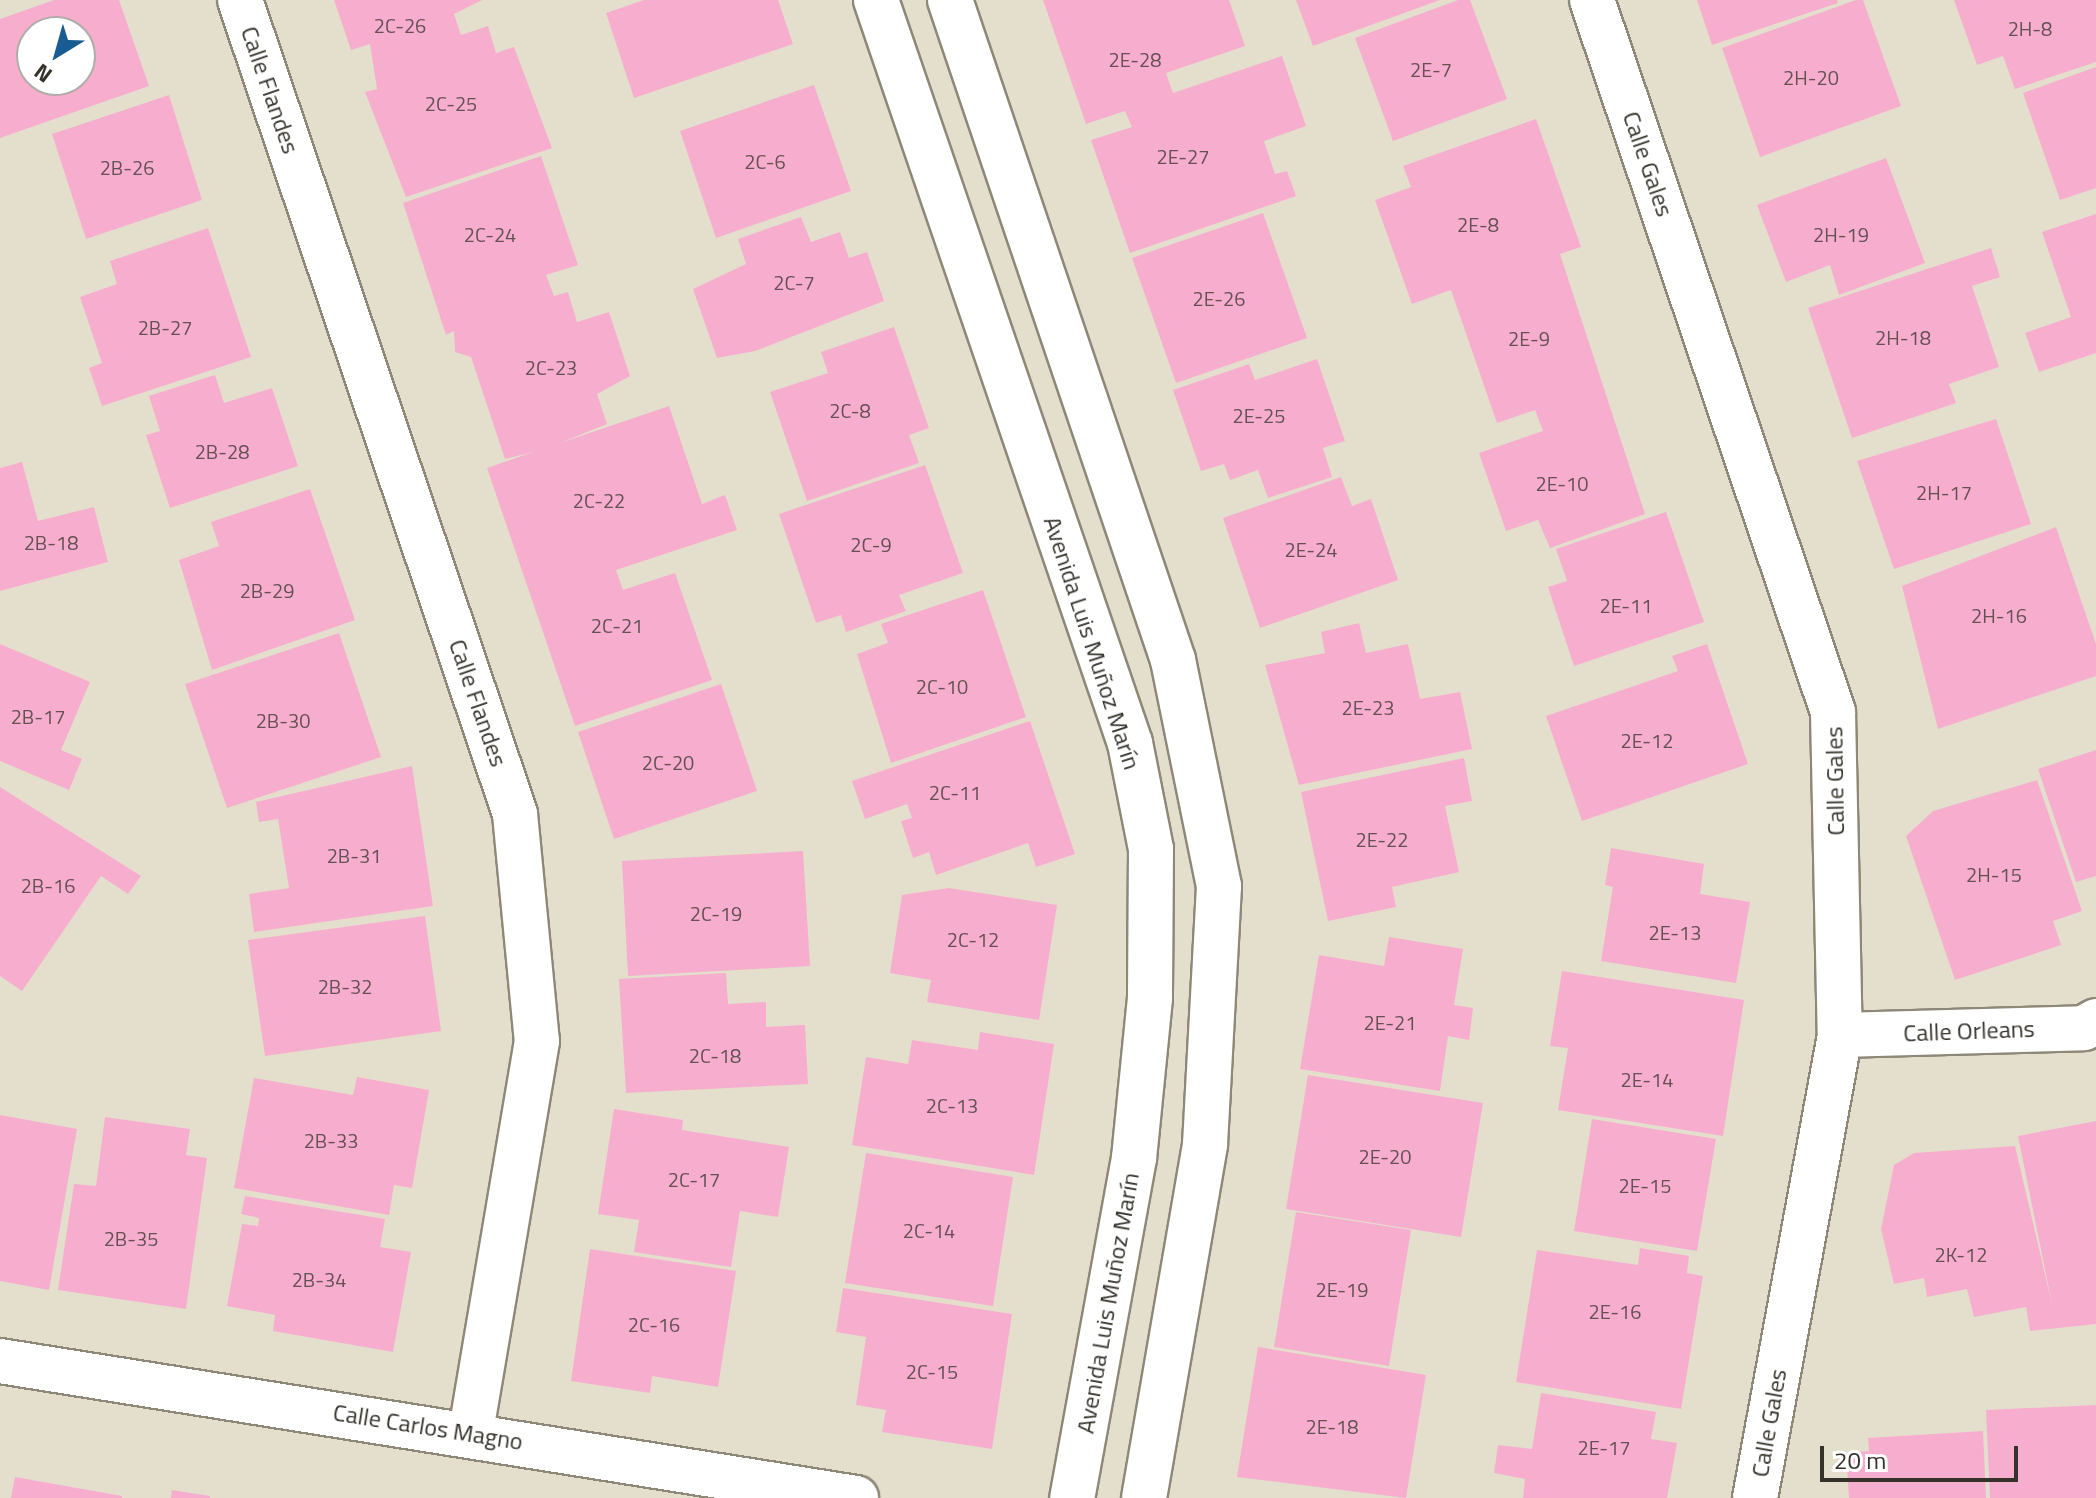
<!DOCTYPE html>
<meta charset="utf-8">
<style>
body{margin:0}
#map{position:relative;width:2096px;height:1498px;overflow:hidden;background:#e4dfcd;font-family:"Titillium Web",sans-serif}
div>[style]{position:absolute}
.building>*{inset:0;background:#f7aece}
.roads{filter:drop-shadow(2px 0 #8d8877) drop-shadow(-2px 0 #8d8877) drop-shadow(0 2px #8d8877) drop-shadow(0 -2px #8d8877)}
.minor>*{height:44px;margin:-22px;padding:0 22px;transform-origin:22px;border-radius:22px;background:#fff}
.major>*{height:44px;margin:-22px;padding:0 22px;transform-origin:22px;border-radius:22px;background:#fff}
span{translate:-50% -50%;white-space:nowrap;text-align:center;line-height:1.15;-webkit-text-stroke:6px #fff;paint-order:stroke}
.number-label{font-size:20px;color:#655154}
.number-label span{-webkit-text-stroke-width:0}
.street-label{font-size:24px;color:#34322b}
.north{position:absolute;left:16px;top:16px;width:80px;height:80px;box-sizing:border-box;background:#fff;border:2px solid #aeadaa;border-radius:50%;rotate:217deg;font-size:22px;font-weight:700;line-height:32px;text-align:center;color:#34322b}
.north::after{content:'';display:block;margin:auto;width:28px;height:36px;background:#185c91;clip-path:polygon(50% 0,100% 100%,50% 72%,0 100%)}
.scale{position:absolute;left:1820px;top:1446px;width:198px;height:36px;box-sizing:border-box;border:4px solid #34322b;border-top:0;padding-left:10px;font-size:24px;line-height:28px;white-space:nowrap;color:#34322b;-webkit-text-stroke:6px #fff;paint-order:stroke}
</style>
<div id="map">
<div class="building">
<i style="clip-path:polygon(evenodd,54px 0,119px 0,149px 86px,0 138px,0 19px,54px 0,32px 32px,80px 32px,80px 80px,32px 80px,32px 32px)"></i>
<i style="clip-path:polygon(334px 0,482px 0,454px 14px,461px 35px,488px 26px,496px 53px,514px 47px,552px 148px,406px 197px,365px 92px,377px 89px,370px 44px,351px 50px)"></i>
<i style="clip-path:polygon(644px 0,778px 0,793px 44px,634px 98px,606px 13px)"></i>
<i style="clip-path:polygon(1043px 0,1229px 0,1245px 46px,1166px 73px,1173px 93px,1282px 56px,1306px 126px,1264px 141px,1275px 174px,1287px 171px,1296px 196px,1130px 253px,1091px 140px,1132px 127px,1125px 111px,1086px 124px)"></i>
<i style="clip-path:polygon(1296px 0,1440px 0,1313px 46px)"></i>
<i style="clip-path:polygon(1458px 0,1470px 0,1507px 99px,1393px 141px,1355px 38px)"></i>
<i style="clip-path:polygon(1697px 0,1837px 0,1838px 3px,1712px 45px)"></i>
<i style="clip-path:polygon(1856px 0,1863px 0,1901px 106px,1760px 157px,1722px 48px)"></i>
<i style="clip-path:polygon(1954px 0,2096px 0,2096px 62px,2015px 89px,2003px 56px,1977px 65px)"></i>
<i style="clip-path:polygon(2096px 67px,2096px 188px,2060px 200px,2023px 93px)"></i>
<i style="clip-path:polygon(814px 85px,851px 191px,716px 238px,680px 131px)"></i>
<i style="clip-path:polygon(169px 95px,202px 200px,86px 239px,52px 134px)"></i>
<i style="clip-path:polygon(1536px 119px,1581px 247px,1560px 254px,1645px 514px,1550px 548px,1538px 520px,1506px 531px,1479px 453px,1543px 431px,1535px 410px,1497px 423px,1451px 290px,1412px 304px,1375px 200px,1411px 187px,1403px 166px)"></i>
<i style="clip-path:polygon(541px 156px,578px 265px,546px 275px,554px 296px,568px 292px,577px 322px,609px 312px,630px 376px,597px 394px,607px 424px,560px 443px,669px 406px,702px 504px,725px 495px,737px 530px,616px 570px,623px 590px,675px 573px,712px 680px,575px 726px,487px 468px,533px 452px,505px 459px,471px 357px,455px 352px,454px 331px,446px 335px,403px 203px)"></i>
<i style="clip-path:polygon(1886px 158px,1925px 263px,1839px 295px,1830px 265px,1786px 282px,1757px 205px)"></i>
<i style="clip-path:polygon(1263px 213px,1307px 338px,1176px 383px,1132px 258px)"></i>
<i style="clip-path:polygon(2096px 214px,2096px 353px,2039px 372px,2025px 333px,2071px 317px,2042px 232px)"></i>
<i style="clip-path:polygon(801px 217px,811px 242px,840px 232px,849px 258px,867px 252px,884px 301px,755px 351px,717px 358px,693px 289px,746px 264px,738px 239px)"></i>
<i style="clip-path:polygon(208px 228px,251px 357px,102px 406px,89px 368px,102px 363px,80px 297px,117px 284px,110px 261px)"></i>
<i style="clip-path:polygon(1991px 248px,2000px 277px,1972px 286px,1999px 367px,1949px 384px,1956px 403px,1852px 438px,1808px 308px)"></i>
<i style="clip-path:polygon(894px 327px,929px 428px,909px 435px,919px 463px,807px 501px,770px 392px,828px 373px,821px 352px)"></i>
<i style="clip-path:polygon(1317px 359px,1345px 441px,1323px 448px,1332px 477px,1268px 498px,1258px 470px,1230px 480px,1224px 464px,1201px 471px,1173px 390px,1249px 364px,1255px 380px)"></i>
<i style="clip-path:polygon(215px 375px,224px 403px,272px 388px,298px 466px,170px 508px,146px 435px,160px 431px,149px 396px)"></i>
<i style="clip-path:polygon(1996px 419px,2031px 524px,1894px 569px,1857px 461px)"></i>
<i style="clip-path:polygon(22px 462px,38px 521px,94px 507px,108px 562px,0 591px,0 468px)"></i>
<i style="clip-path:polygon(925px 465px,963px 573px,899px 595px,906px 611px,846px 632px,841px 615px,816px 623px,779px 514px)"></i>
<i style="clip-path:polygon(1341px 477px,1352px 506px,1371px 499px,1398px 580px,1260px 628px,1223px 518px)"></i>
<i style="clip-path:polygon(310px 489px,355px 620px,212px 670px,179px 560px,219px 546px,211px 522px)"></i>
<i style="clip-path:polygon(1666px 512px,1704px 622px,1574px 666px,1548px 587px,1567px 581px,1556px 549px)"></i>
<i style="clip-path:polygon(2056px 527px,2096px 644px,2096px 676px,1938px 729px,1902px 586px)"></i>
<i style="clip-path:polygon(983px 590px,1026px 717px,891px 763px,857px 654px,888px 643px,881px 624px)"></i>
<i style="clip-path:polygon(1359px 623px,1366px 653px,1408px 644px,1420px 699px,1460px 692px,1472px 749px,1299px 785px,1265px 665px,1325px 653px,1321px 632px)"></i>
<i style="clip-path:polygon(339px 633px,381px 757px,227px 808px,185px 684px)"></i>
<i style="clip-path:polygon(0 644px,90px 682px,61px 750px,82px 759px,69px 790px,0 761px)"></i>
<i style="clip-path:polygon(1707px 644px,1748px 764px,1582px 821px,1546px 716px,1678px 671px,1672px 656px)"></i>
<i style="clip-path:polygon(721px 684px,757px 791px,614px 839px,578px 732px)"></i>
<i style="clip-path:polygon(1030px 721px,1075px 854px,1036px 867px,1028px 843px,936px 875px,929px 852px,913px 858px,901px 821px,912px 818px,907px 804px,865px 819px,852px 781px)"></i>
<i style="clip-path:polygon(2096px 750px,2096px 876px,2076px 882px,2038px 769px)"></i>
<i style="clip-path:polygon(1464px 758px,1472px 801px,1445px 806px,1459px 872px,1392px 887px,1396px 907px,1328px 921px,1301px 792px)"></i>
<i style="clip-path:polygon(412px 766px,433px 906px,254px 932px,249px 894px,289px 888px,278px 819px,259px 822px,256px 802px)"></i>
<i style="clip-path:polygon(2037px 780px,2082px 911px,2053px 921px,2061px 945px,1955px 980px,1906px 836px,1933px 811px)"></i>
<i style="clip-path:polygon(0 787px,141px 876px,128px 894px,101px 876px,22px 991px,0 976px)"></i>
<i style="clip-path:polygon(1611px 848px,1704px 864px,1700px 894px,1750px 902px,1736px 983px,1601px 961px,1613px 887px,1605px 885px)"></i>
<i style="clip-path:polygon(803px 851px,810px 966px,628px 976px,622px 861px)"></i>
<i style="clip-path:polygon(949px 888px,1057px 905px,1039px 1020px,927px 1002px,931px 980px,890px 973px,902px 895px)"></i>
<i style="clip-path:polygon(425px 916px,441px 1031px,265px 1056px,248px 940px)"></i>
<i style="clip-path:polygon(1389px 937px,1463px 949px,1454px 1005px,1473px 1008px,1469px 1040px,1448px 1036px,1440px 1091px,1300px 1069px,1319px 955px,1384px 966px)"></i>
<i style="clip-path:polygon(1562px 971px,1744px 1000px,1723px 1136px,1558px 1110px,1568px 1048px,1550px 1046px)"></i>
<i style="clip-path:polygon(726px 973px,728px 1004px,766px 1002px,766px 1027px,805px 1025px,808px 1084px,626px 1093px,619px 979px)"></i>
<i style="clip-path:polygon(980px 1032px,1054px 1044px,1034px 1175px,852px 1145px,866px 1057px,908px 1064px,912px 1040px,978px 1050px)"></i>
<i style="clip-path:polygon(1308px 1075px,1483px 1103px,1461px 1237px,1286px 1209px)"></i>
<i style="clip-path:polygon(357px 1077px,429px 1090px,412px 1188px,394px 1185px,389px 1215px,234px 1188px,254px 1078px,353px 1095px)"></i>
<i style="clip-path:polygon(614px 1109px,683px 1120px,682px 1130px,789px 1147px,778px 1217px,740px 1211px,731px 1267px,634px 1252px,639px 1220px,598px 1214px)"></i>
<i style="clip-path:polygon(0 1115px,77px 1129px,49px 1290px,0 1281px)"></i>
<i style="clip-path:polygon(105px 1117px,190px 1129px,186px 1155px,207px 1158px,186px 1309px,58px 1290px,74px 1184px,96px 1186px)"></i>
<i style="clip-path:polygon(1592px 1119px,1716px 1139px,1697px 1251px,1574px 1231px)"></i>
<i style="clip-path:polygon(2096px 1121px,2096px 1324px,2030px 1331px,2026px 1307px,1974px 1317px,1967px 1289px,1927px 1297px,1924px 1278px,1894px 1284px,1881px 1229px,1894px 1165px,1914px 1153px,2015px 1146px,2052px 1304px,2018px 1136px)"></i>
<i style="clip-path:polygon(866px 1153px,1013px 1177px,993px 1306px,845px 1283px)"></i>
<i style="clip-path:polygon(245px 1196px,385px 1219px,380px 1247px,411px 1252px,393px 1352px,273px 1331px,275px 1315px,227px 1306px,242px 1224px,258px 1226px,259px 1218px,241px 1214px)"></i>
<i style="clip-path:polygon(1296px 1212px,1411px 1230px,1389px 1366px,1274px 1347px)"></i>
<i style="clip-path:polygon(1640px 1248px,1689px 1256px,1687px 1273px,1703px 1276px,1681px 1409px,1516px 1382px,1537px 1250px,1638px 1265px)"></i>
<i style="clip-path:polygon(590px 1249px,736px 1271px,718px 1387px,652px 1376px,650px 1393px,571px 1381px)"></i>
<i style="clip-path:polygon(843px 1288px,1012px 1314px,992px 1449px,882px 1432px,886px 1410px,856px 1405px,866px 1337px,836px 1332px)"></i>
<i style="clip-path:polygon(1258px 1347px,1426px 1375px,1406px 1498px,1237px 1477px)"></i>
<i style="clip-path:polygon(1541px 1393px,1656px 1412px,1651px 1439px,1677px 1443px,1667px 1498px,1523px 1498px,1525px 1479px,1494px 1473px,1498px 1445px,1532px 1449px)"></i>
<i style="clip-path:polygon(2096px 1405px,2096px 1498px,1990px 1498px,1986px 1410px)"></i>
<i style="clip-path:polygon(1983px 1431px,1986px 1498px,1849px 1498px,1846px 1453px,1869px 1451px,1868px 1438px)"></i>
<i style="clip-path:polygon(15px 1477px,122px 1496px,122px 1498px,11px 1498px)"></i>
<i style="clip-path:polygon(172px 1490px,210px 1496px,210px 1498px,171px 1498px)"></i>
</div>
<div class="roads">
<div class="minor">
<i style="left:240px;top:0;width:859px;rotate:71.33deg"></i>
<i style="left:515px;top:814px;width:228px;rotate:84.5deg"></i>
<i style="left:537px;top:1041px;width:398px;rotate:99.6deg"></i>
<i style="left:1592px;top:0;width:752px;rotate:71.3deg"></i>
<i style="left:1833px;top:712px;width:323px;rotate:88.8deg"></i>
<i style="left:1840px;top:1035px;width:471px;rotate:100.4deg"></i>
<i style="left:1840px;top:1035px;width:244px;rotate:-1.6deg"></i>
<i style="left:2084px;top:1028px;width:14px;rotate:-30deg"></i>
<i style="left:0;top:1361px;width:867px;rotate:9.09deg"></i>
</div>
<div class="major">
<i style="left:876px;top:0;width:785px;rotate:71.13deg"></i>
<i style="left:1130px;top:743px;width:108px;rotate:78.8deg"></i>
<i style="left:1151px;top:849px;width:149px;rotate:90.4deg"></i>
<i style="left:1150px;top:998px;width:161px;rotate:95.7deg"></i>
<i style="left:1134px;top:1158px;width:346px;rotate:100.3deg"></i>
<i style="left:950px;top:0;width:697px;rotate:71.33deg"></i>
<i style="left:1173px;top:660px;width:231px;rotate:78.5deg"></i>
<i style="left:1219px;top:886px;width:259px;rotate:93.1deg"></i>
<i style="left:1205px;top:1145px;width:358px;rotate:99.8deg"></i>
</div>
</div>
<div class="number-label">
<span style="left:400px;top:25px">2C-26</span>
<span style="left:2030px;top:28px">2H-8</span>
<span style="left:1135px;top:59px">2E-28</span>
<span style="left:1431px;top:69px">2E-7</span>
<span style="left:1811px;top:77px">2H-20</span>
<span style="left:451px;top:103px">2C-25</span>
<span style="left:1183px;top:156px">2E-27</span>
<span style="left:765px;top:161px">2C-6</span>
<span style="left:127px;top:167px">2B-26</span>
<span style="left:1478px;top:224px">2E-8</span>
<span style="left:490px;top:234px">2C-24</span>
<span style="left:1841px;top:234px">2H-19</span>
<span style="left:794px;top:282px">2C-7</span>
<span style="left:1219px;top:298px">2E-26</span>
<span style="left:165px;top:327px">2B-27</span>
<span style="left:1903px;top:337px">2H-18</span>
<span style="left:1529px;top:338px">2E-9</span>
<span style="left:551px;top:367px">2C-23</span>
<span style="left:850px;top:410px">2C-8</span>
<span style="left:1259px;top:415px">2E-25</span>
<span style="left:222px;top:451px">2B-28</span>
<span style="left:1562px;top:483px">2E-10</span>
<span style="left:1944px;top:492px">2H-17</span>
<span style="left:599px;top:500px">2C-22</span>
<span style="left:51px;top:542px">2B-18</span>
<span style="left:871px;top:544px">2C-9</span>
<span style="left:1311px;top:549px">2E-24</span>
<span style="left:267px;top:590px">2B-29</span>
<span style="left:1626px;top:605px">2E-11</span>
<span style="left:1999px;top:615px">2H-16</span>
<span style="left:617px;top:625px">2C-21</span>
<span style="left:942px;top:686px">2C-10</span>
<span style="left:1368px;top:707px">2E-23</span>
<span style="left:38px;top:716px">2B-17</span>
<span style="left:283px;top:720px">2B-30</span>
<span style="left:1647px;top:740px">2E-12</span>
<span style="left:668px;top:762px">2C-20</span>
<span style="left:955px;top:792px">2C-11</span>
<span style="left:1382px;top:839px">2E-22</span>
<span style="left:354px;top:855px">2B-31</span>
<span style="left:1994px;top:874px">2H-15</span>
<span style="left:48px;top:885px">2B-16</span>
<span style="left:716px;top:913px">2C-19</span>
<span style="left:1675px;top:932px">2E-13</span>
<span style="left:973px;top:939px">2C-12</span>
<span style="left:345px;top:986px">2B-32</span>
<span style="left:1390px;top:1022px">2E-21</span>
<span style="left:715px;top:1055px">2C-18</span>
<span style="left:1647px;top:1079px">2E-14</span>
<span style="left:952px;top:1105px">2C-13</span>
<span style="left:331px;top:1140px">2B-33</span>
<span style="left:1385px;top:1156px">2E-20</span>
<span style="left:694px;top:1179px">2C-17</span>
<span style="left:1645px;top:1185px">2E-15</span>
<span style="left:929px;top:1230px">2C-14</span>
<span style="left:131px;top:1238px">2B-35</span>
<span style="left:1961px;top:1254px">2K-12</span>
<span style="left:319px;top:1279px">2B-34</span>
<span style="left:1342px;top:1289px">2E-19</span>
<span style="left:1615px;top:1311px">2E-16</span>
<span style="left:654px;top:1324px">2C-16</span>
<span style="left:932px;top:1371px">2C-15</span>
<span style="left:1332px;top:1426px">2E-18</span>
<span style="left:1604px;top:1447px">2E-17</span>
</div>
<div class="street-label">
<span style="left:270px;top:90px;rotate:71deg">Calle Flandes</span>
<span style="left:1648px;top:164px;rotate:71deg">Calle Gales</span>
<span style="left:1092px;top:643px;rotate:72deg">Avenida Luis Muñoz Marín</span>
<span style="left:478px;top:703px;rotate:71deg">Calle Flandes</span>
<span style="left:1835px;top:781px;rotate:-91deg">Calle Gales</span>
<span style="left:1969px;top:1031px;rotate:-2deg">Calle Orleans</span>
<span style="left:1108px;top:1303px;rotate:-80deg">Avenida Luis Muñoz Marín</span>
<span style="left:1769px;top:1423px;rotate:-80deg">Calle Gales</span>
<span style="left:428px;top:1427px;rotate:9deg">Calle Carlos Magno</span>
</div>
<div class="north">N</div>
<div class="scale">20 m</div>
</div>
